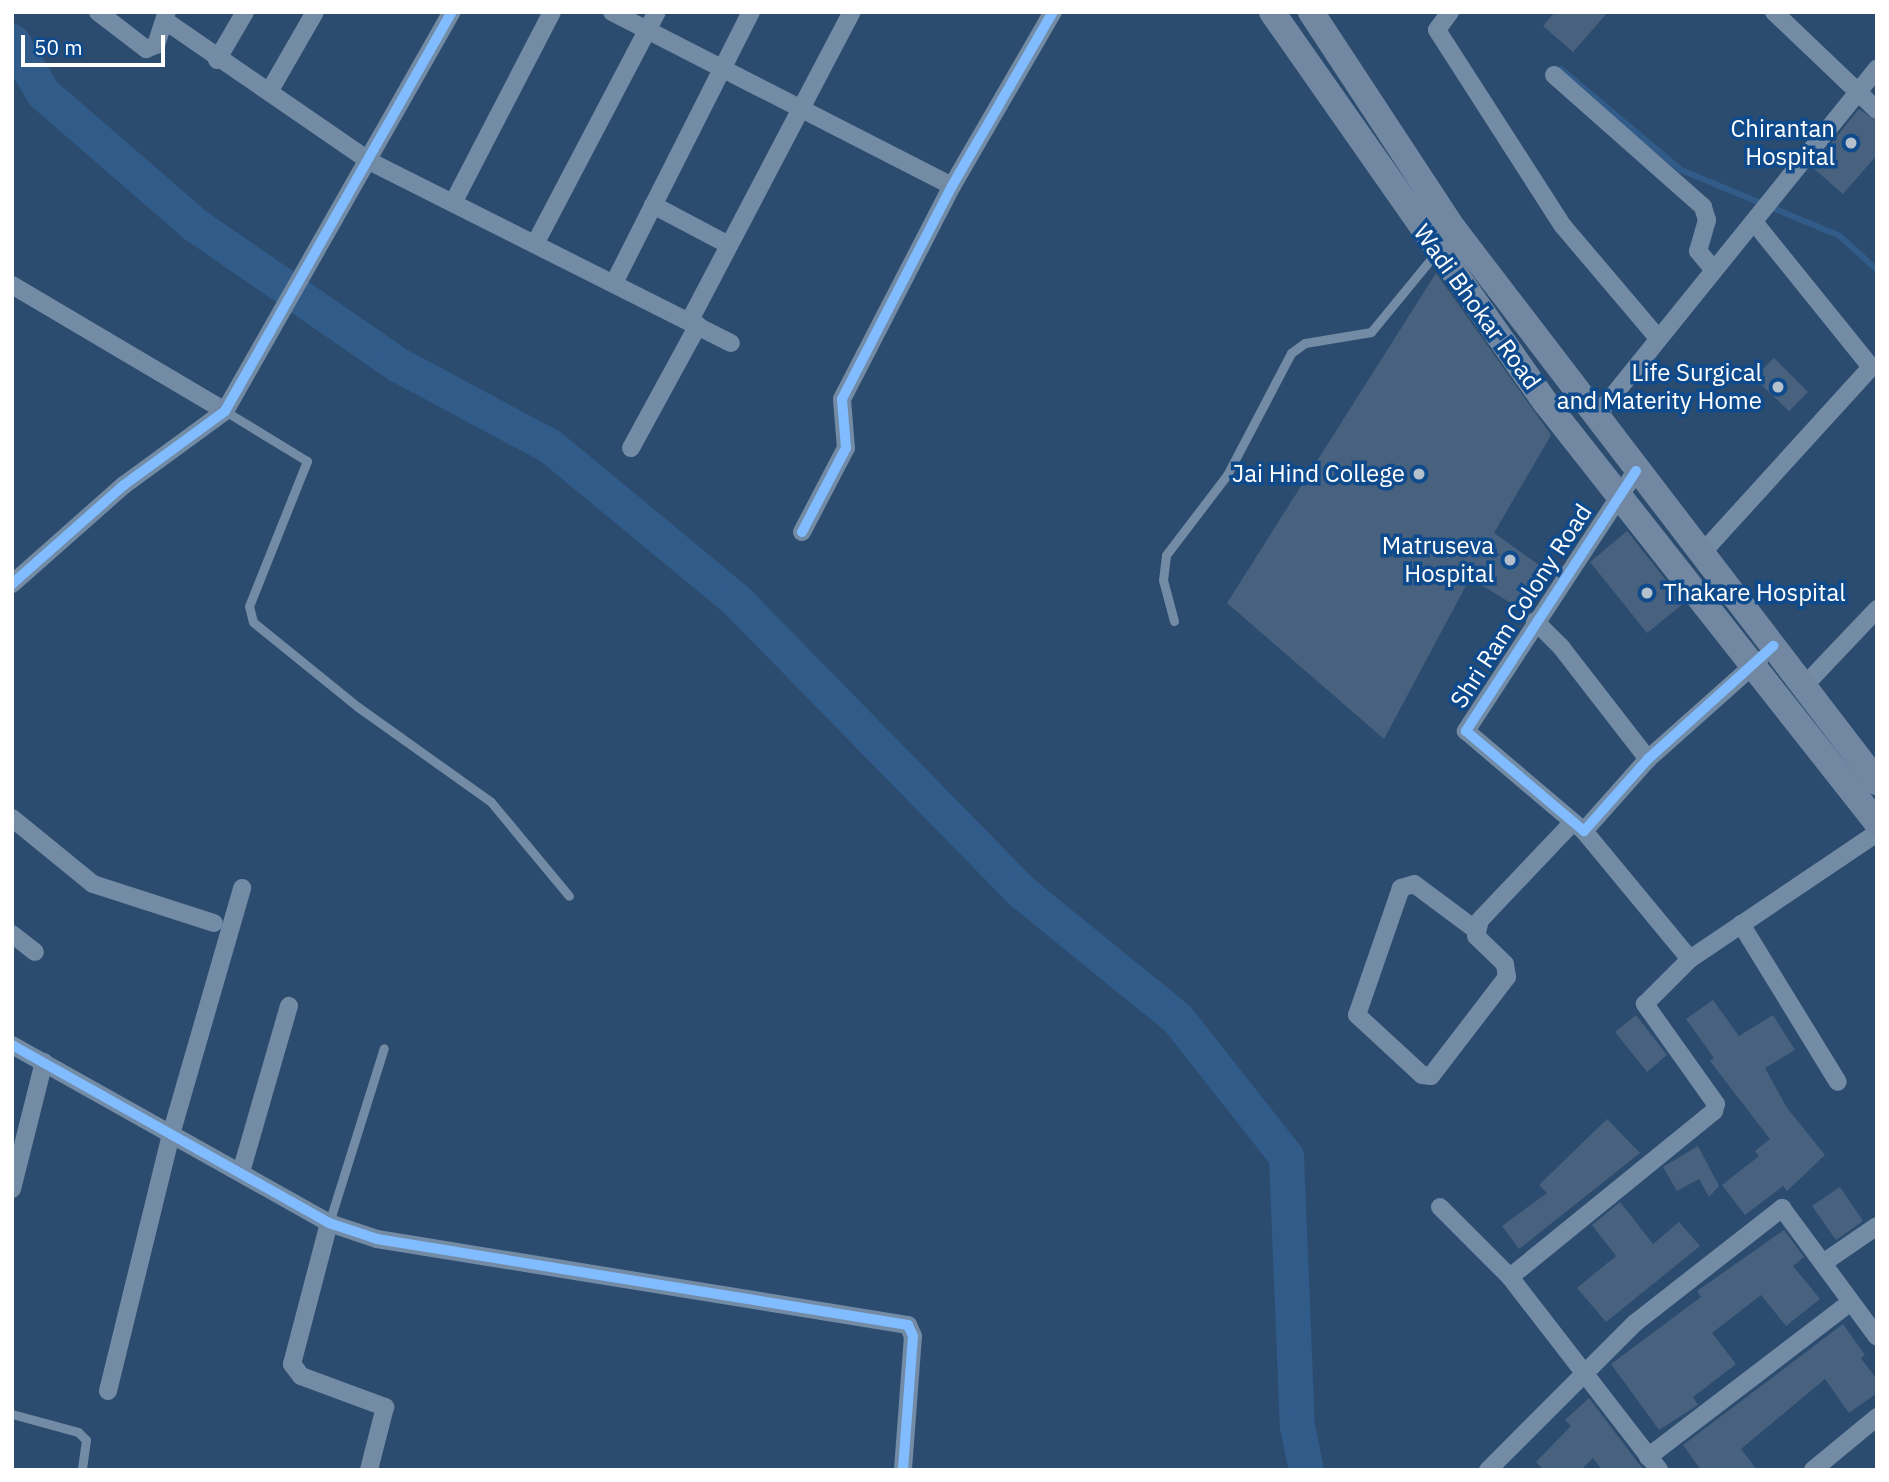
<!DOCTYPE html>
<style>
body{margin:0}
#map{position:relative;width:1889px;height:1482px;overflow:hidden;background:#2c4c6f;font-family:"IBM Plex Sans",sans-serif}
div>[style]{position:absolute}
.stream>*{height:6px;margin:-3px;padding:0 3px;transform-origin:3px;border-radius:3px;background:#315c8a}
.river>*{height:35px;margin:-17.5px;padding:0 17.5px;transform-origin:17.5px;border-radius:17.5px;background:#315c8a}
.building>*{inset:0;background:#47617e}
.lane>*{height:9px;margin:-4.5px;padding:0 4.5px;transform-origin:4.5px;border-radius:4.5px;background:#738ba4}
.street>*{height:18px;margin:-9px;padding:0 9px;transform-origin:9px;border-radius:9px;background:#738ba4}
.primary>*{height:26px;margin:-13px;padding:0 13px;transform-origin:13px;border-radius:13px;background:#7288a2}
.cycleway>*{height:10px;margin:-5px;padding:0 5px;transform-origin:5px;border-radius:5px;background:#80bcff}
.dots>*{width:19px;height:19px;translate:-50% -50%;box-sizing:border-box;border:4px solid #0f4b8c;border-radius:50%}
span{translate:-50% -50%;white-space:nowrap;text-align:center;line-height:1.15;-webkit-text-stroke:7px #0f4b8c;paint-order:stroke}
.poi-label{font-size:24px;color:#fff}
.right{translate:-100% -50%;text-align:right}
.left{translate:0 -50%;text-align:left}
.street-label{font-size:24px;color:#fff}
.frame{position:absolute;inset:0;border:14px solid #fff;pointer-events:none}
.scale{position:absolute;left:21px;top:35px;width:144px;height:32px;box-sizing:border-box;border:4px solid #fff;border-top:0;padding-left:9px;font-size:21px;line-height:24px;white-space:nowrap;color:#fff;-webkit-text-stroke:5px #0f4b8c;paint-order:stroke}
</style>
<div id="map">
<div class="stream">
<i style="left:1561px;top:69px;width:157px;rotate:40.1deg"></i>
<i style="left:1681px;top:170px;width:172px;rotate:22.5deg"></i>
<i style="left:1840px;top:236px;width:50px;rotate:42.6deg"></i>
</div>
<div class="river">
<i style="left:12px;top:41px;width:61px;rotate:59.2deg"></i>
<i style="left:43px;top:93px;width:200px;rotate:40.9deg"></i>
<i style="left:194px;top:224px;width:247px;rotate:34.6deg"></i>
<i style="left:397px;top:364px;width:174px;rotate:28.2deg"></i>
<i style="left:550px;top:446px;width:241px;rotate:39.6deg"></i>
<i style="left:736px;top:600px;width:409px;rotate:45.6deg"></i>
<i style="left:1022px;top:892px;width:200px;rotate:39.1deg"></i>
<i style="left:1177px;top:1018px;width:176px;rotate:51.7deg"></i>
<i style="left:1286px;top:1156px;width:270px;rotate:87.7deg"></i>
<i style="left:1297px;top:1426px;width:45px;rotate:78.4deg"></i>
</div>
<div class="building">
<i style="clip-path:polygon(1555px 12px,1608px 12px,1573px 52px,1543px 26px)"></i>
<i style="clip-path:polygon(1859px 109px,1877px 121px,1877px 155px,1843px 194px,1812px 167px)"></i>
<i style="clip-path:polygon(1436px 273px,1551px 435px,1494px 533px,1542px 567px,1521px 603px,1514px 605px,1470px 578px,1384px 739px,1227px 603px)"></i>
<i style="clip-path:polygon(1774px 358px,1808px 392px,1789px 411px,1754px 378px)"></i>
<i style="clip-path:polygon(1627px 531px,1684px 603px,1647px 633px,1590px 562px)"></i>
<i style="clip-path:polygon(1713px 1000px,1739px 1036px,1773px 1015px,1795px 1050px,1765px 1068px,1787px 1108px,1825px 1155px,1787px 1191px,1783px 1186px,1745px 1215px,1722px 1185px,1759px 1156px,1755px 1151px,1770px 1139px,1710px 1061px,1714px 1058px,1686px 1019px)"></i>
<i style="clip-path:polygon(1636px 1015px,1667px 1055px,1647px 1072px,1615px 1032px)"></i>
<i style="clip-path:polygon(1607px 1119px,1640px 1153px,1519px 1249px,1502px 1226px,1547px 1193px,1539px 1185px)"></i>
<i style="clip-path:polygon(1698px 1146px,1719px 1186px,1709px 1197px,1699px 1179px,1677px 1191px,1663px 1167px)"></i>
<i style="clip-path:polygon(1840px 1187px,1863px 1221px,1836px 1240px,1812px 1206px)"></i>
<i style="clip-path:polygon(1620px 1202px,1653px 1244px,1679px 1222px,1700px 1246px,1606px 1322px,1577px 1288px,1616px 1256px,1592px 1225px)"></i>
<i style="clip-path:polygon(1784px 1230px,1804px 1257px,1793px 1266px,1820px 1299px,1786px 1326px,1761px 1295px,1712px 1333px,1736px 1364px,1693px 1397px,1698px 1405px,1659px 1430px,1611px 1364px,1701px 1297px,1697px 1291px)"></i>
<i style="clip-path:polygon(1843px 1324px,1865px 1355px,1861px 1358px,1877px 1380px,1877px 1393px,1849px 1413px,1825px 1379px,1741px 1449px,1757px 1470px,1701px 1470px,1683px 1445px)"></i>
<i style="clip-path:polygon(1589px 1398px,1639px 1464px,1644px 1470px,1602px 1470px,1593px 1458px,1581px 1470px,1544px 1470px,1536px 1462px,1571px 1426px,1565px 1420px)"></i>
</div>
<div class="lane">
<i style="left:225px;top:411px;width:96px;rotate:31.4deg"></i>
<i style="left:307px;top:461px;width:156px;rotate:111.8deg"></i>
<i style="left:249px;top:606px;width:16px;rotate:76deg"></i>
<i style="left:253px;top:622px;width:135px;rotate:39deg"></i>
<i style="left:358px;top:707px;width:163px;rotate:35.5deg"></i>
<i style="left:491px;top:802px;width:122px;rotate:50.3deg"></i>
<i style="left:1174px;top:621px;width:42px;rotate:-105deg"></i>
<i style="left:1163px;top:580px;width:25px;rotate:-83deg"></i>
<i style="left:1166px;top:555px;width:101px;rotate:-52.7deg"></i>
<i style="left:1227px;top:475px;width:138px;rotate:-62.3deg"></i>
<i style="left:1291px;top:353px;width:17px;rotate:-36deg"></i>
<i style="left:1305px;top:343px;width:67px;rotate:-9.5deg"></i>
<i style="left:1371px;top:332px;width:102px;rotate:-50.6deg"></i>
<i style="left:329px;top:1223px;width:183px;rotate:-72.6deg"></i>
<i style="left:12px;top:1414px;width:68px;rotate:15.3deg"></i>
<i style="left:78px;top:1432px;width:11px;rotate:45deg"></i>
<i style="left:86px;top:1440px;width:30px;rotate:98deg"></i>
</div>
<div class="street">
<i style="left:98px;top:12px;width:61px;rotate:37.6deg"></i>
<i style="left:146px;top:49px;width:11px;rotate:-22deg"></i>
<i style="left:156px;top:45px;width:35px;rotate:-72deg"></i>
<i style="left:612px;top:12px;width:382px;rotate:27.1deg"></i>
<i style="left:1450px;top:12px;width:22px;rotate:126deg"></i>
<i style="left:1437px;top:30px;width:233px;rotate:57.3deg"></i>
<i style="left:1563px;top:226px;width:147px;rotate:49.7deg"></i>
<i style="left:1774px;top:12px;width:142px;rotate:43.6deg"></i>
<i style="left:167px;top:22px;width:245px;rotate:34.5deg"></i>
<i style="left:369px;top:161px;width:405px;rotate:26.7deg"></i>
<i style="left:217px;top:60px;width:56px;rotate:-59.7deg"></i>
<i style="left:1554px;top:75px;width:199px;rotate:41.5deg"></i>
<i style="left:1703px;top:207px;width:14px;rotate:73deg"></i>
<i style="left:1707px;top:220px;width:32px;rotate:106deg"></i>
<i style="left:1698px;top:251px;width:25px;rotate:50deg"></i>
<i style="left:269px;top:92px;width:92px;rotate:-60.1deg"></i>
<i style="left:453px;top:203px;width:215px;rotate:-62.6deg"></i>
<i style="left:653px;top:205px;width:86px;rotate:27.8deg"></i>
<i style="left:535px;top:244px;width:262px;rotate:-62.3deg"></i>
<i style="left:614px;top:283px;width:304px;rotate:-63.2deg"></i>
<i style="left:12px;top:285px;width:247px;rotate:30.6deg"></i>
<i style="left:690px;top:320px;width:348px;rotate:-62.3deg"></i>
<i style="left:1595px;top:418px;width:449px;rotate:-51.1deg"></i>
<i style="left:631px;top:448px;width:140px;rotate:-61.4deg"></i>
<i style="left:1636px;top:471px;width:311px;rotate:123.2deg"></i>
<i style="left:1466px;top:731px;width:155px;rotate:40.3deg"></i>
<i style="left:1584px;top:831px;width:96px;rotate:-48.4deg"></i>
<i style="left:1648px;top:759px;width:149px;rotate:-41.7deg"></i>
<i style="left:802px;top:532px;width:95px;rotate:-62.4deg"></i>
<i style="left:846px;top:448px;width:49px;rotate:-94.7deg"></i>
<i style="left:842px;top:399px;width:240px;rotate:-62.7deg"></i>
<i style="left:952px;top:186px;width:201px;rotate:-59.9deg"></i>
<i style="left:1702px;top:553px;width:251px;rotate:-47.7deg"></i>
<i style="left:1871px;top:367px;width:186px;rotate:-128.9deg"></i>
<i style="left:12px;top:584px;width:149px;rotate:-41.5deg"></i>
<i style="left:124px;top:485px;width:125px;rotate:-36.2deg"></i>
<i style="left:225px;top:411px;width:459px;rotate:-60.4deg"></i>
<i style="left:1535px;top:621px;width:37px;rotate:45deg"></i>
<i style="left:1561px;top:647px;width:142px;rotate:52.2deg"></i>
<i style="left:1804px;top:686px;width:106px;rotate:-46.5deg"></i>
<i style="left:12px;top:818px;width:104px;rotate:39.2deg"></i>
<i style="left:93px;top:884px;width:127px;rotate:17.9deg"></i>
<i style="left:1584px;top:831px;width:166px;rotate:50.4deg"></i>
<i style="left:1690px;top:959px;width:225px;rotate:-34deg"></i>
<i style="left:1741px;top:924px;width:185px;rotate:58.5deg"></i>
<i style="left:1476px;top:930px;width:77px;rotate:-143.4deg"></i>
<i style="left:1414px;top:884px;width:14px;rotate:163deg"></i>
<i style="left:1401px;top:888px;width:134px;rotate:109.1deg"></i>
<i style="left:1357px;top:1015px;width:88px;rotate:42.7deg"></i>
<i style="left:1422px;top:1075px;width:9px;rotate:6deg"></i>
<i style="left:1431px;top:1076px;width:125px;rotate:-52.5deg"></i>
<i style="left:1507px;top:977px;width:13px;rotate:-99deg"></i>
<i style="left:1505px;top:964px;width:40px;rotate:-136deg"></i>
<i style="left:1476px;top:936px;width:16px;rotate:-76deg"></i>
<i style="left:1480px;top:920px;width:135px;rotate:-46.5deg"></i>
<i style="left:12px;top:934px;width:29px;rotate:38deg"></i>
<i style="left:12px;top:1045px;width:364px;rotate:29.3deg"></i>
<i style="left:329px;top:1223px;width:51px;rotate:18.4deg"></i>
<i style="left:377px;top:1239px;width:538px;rotate:9.2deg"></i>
<i style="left:908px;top:1325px;width:12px;rotate:66deg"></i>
<i style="left:913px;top:1336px;width:134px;rotate:94.3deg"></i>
<i style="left:241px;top:1172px;width:173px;rotate:-73.9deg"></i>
<i style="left:12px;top:1189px;width:131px;rotate:-75.9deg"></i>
<i style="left:1440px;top:1207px;width:99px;rotate:45deg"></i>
<i style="left:1510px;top:1277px;width:244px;rotate:52.3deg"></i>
<i style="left:329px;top:1223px;width:146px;rotate:104.7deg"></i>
<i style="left:292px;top:1364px;width:15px;rotate:53deg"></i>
<i style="left:301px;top:1376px;width:90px;rotate:20.3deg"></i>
<i style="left:385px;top:1407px;width:65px;rotate:104.3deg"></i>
<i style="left:1823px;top:1263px;width:65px;rotate:-34.4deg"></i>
<i style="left:1510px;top:1277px;width:263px;rotate:-39.1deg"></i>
<i style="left:1714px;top:1111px;width:7px;rotate:-74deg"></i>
<i style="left:1716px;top:1104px;width:123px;rotate:-125.4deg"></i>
<i style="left:1645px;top:1004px;width:64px;rotate:-45deg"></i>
<i style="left:108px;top:1391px;width:268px;rotate:-76.2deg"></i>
<i style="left:172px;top:1131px;width:253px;rotate:-73.9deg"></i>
<i style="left:1648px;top:1457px;width:255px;rotate:-37.4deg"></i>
<i style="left:1488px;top:1470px;width:208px;rotate:-45deg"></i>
<i style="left:1635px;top:1323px;width:187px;rotate:-38deg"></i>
<i style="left:1782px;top:1208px;width:160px;rotate:53.6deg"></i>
<i style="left:1813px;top:1470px;width:83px;rotate:-39.6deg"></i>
</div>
<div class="primary">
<i style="left:1272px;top:12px;width:477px;rotate:55deg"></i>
<i style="left:1546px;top:403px;width:535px;rotate:51.76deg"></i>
<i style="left:1311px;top:12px;width:258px;rotate:56.7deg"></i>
<i style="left:1453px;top:228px;width:698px;rotate:52.57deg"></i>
</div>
<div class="cycleway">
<i style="left:1636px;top:471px;width:311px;rotate:123.2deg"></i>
<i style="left:1466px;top:731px;width:155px;rotate:40.3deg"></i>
<i style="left:1584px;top:831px;width:96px;rotate:-48.4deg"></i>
<i style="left:1648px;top:759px;width:169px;rotate:-42.1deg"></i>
<i style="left:802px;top:532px;width:95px;rotate:-62.4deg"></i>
<i style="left:846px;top:448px;width:49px;rotate:-94.7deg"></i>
<i style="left:842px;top:399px;width:240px;rotate:-62.7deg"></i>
<i style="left:952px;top:186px;width:201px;rotate:-59.9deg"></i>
<i style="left:12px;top:584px;width:149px;rotate:-41.5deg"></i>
<i style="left:124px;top:485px;width:125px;rotate:-36.2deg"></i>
<i style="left:225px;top:411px;width:459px;rotate:-60.4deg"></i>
<i style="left:12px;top:1045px;width:364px;rotate:29.3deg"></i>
<i style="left:329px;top:1223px;width:51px;rotate:18.4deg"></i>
<i style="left:377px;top:1239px;width:538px;rotate:9.2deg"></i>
<i style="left:908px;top:1325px;width:12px;rotate:66deg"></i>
<i style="left:913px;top:1336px;width:134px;rotate:94.3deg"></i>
</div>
<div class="dots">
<i style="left:1851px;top:143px;background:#b5c0cd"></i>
<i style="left:1778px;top:387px;background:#b5c0cd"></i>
<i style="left:1419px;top:474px;background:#b5c0cd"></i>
<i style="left:1510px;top:560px;background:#b5c0cd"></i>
<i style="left:1647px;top:593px;background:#b5c0cd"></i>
</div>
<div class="poi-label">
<span class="right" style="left:1835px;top:143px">Chirantan<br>Hospital</span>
<span class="right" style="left:1762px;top:387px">Life Surgical<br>and Materity Home</span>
<span class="right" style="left:1405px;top:474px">Jai Hind College</span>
<span class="right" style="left:1494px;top:560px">Matruseva<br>Hospital</span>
<span class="left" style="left:1663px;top:593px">Thakare Hospital</span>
</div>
<div class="street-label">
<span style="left:1477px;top:307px;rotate:54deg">Wadi Bhokar Road</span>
<span style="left:1521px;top:606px;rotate:-57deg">Shri Ram Colony Road</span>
</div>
<div class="frame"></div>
<div class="scale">50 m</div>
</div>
